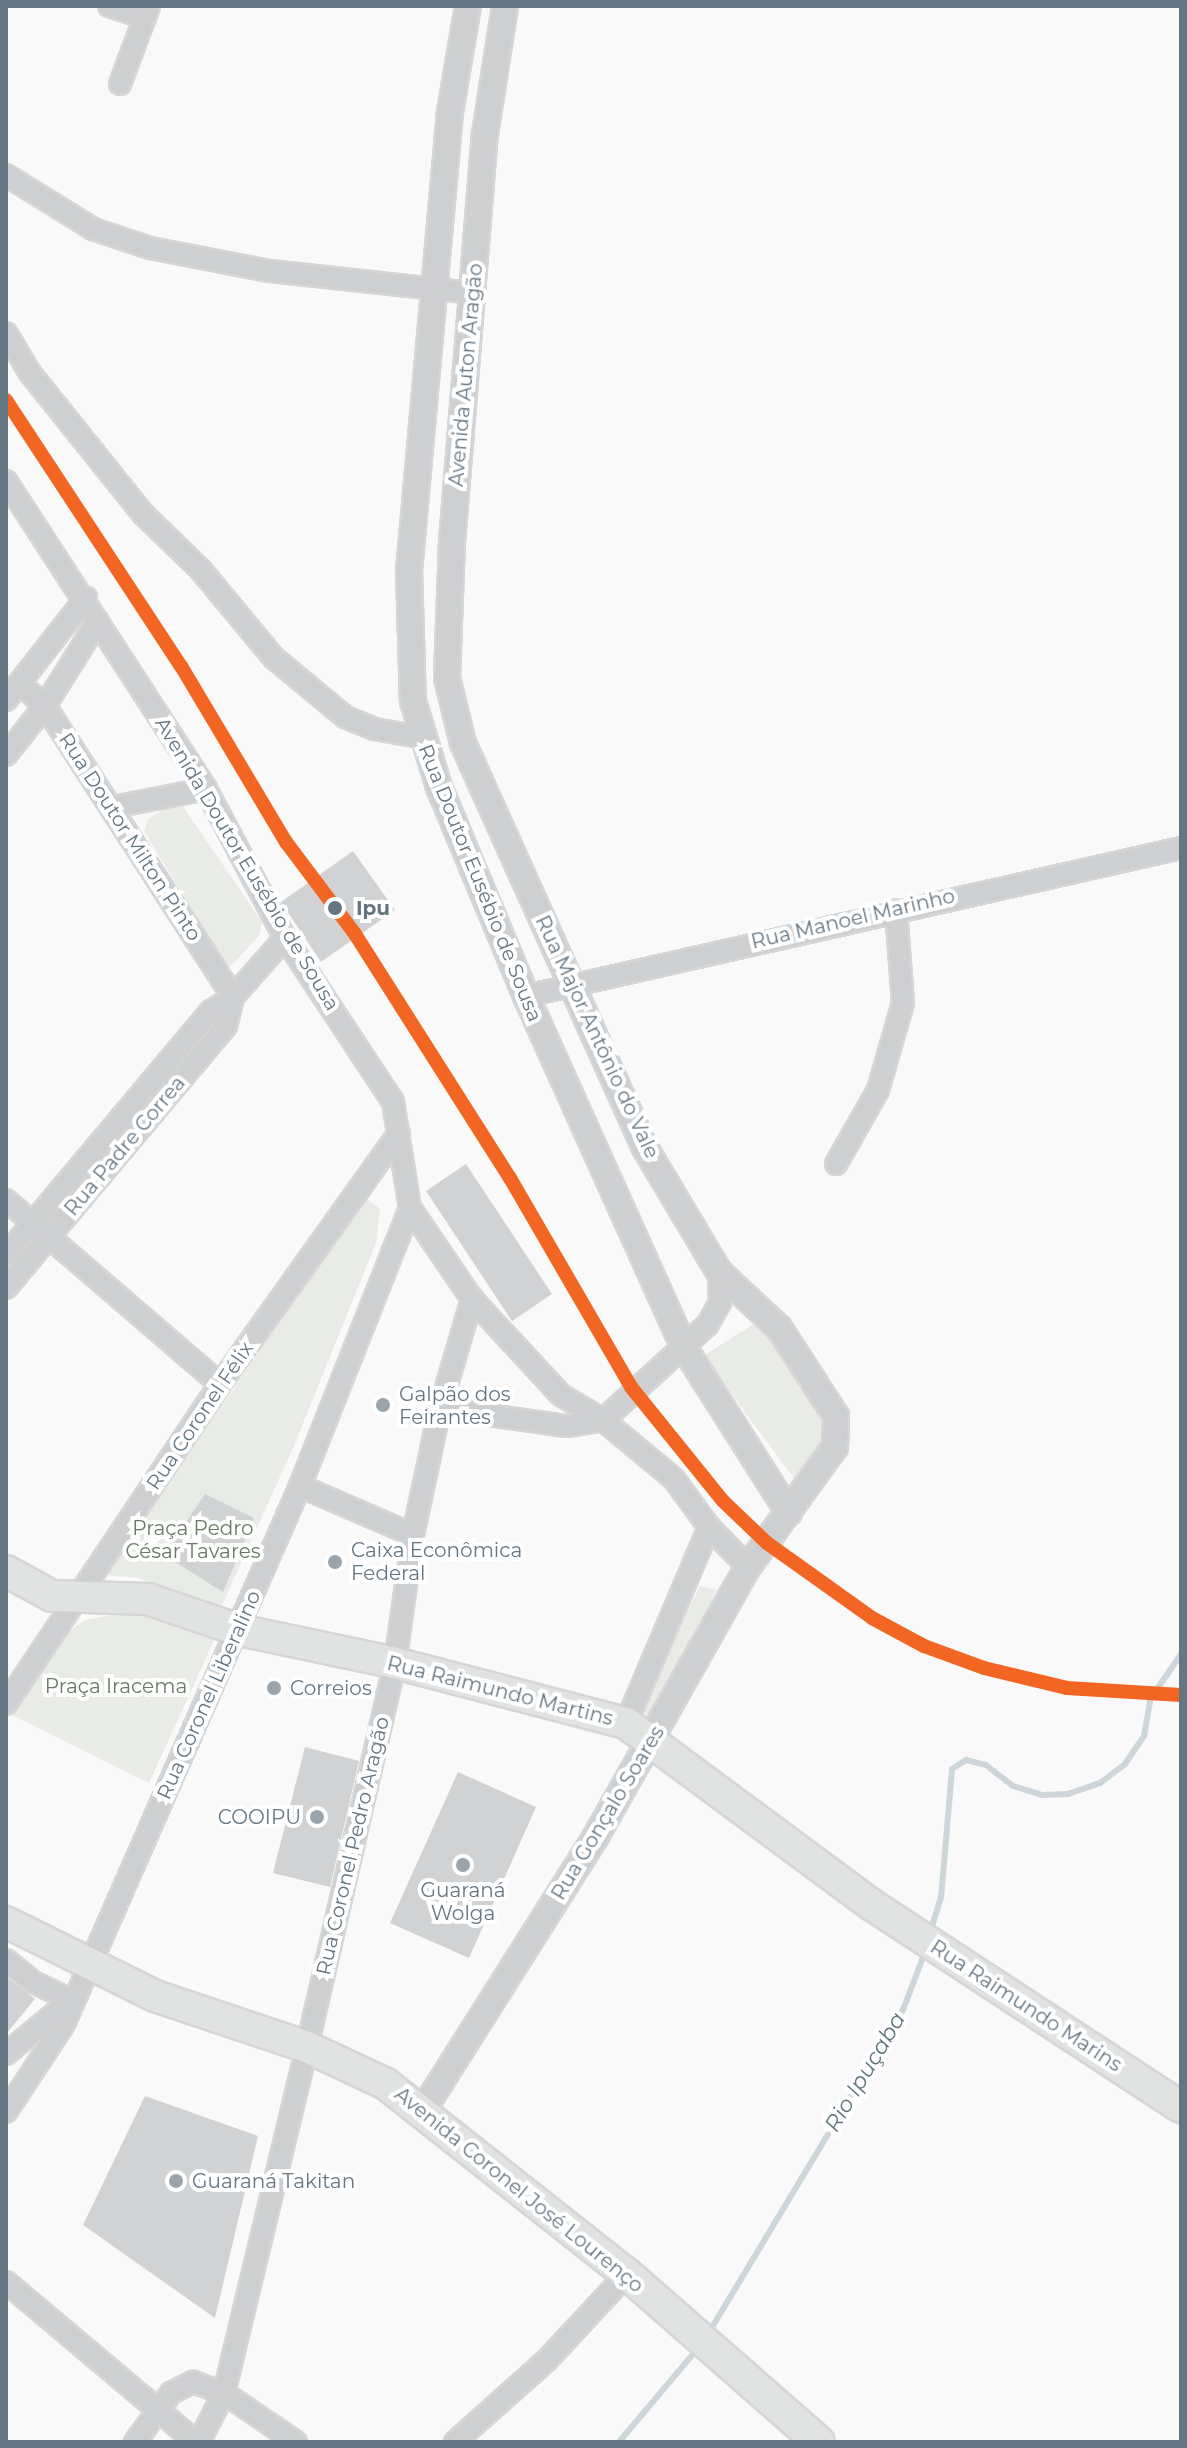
<!DOCTYPE html>
<meta charset="utf-8">
<style>
body{margin:0}
#map{position:relative;width:1187px;height:2448px;overflow:hidden;background:#f9f9f9;font-family:Montserrat,sans-serif}
div>[style]{position:absolute}
.green>*{inset:0;background:#e8ebe6}
.stream>*{height:6px;margin:-3px;padding:0 3px;transform-origin:3px;border-radius:3px;background:#ced6d9}
.building>*{inset:0;background:#d0d2d3}
.roads{filter:drop-shadow(2px 0 #d5d6d7) drop-shadow(-2px 0 #d5d6d7) drop-shadow(0 2px #d5d6d7) drop-shadow(0 -2px #d5d6d7)}
.minor>*{height:20px;margin:-10px;padding:0 10px;transform-origin:10px;border-radius:10px;background:#cecfd0}
.tertiary>*{height:24px;margin:-12px;padding:0 12px;transform-origin:12px;border-radius:12px;background:#cecfd0}
.primary>*{height:30px;margin:-15px;padding:0 15px;transform-origin:15px;border-radius:15px;background:#e1e2e2}
.rail-1>*{height:14px;margin:-7px;padding:0 7px;transform-origin:7px;border-radius:7px;background:#f26522}
.dots>*{width:22px;height:22px;translate:-50% -50%;box-sizing:border-box;border:4px solid #fff;border-radius:50%}
span{translate:-50% -50%;white-space:nowrap;text-align:center;line-height:1.15;-webkit-text-stroke:8px #fff;paint-order:stroke}
.street-label{font-size:20px;color:#657683}
.stop-label{font-size:20px;color:#657683;font-weight:700}
.left{translate:0 -50%;text-align:left}
.poi-label{font-size:20px;color:#657683}
.right{translate:-100% -50%;text-align:right}
.park-label{font-size:20px;color:#687a64}
.water-label{font-size:22px;color:#60757c;font-style:italic}
.frame{position:absolute;inset:0;border:8px solid #657683;pointer-events:none}
</style>
<div id="map">
<div class="green">
<i style="clip-path:polygon(173px 802px,182px 805px,262px 922px,259px 936px,228px 969px,144px 831px,148px 820px)"></i>
<i style="clip-path:polygon(366px 1198px,380px 1209px,376px 1243px,293px 1448px,219px 1612px,138px 1578px,109px 1575px,108px 1569px)"></i>
<i style="clip-path:polygon(757px 1322px,820px 1407px,826px 1441px,796px 1481px,703px 1356px)"></i>
<i style="clip-path:polygon(700px 1586px,717px 1590px,653px 1716px,645px 1714px,642px 1702px)"></i>
<i style="clip-path:polygon(134px 1611px,216px 1636px,149px 1783px,13px 1715px,68px 1632px,85px 1620px)"></i>
</div>
<div class="stream">
<i style="left:930px;top:1933px;width:37px;rotate:-73deg"></i>
<i style="left:941px;top:1898px;width:129px;rotate:-85.1deg"></i>
<i style="left:952px;top:1769px;width:17px;rotate:-33deg"></i>
<i style="left:966px;top:1760px;width:21px;rotate:14deg"></i>
<i style="left:986px;top:1765px;width:34px;rotate:38deg"></i>
<i style="left:1013px;top:1786px;width:30px;rotate:17deg"></i>
<i style="left:1042px;top:1795px;width:26px;rotate:-2deg"></i>
<i style="left:1068px;top:1794px;width:34px;rotate:-19deg"></i>
<i style="left:1100px;top:1783px;width:31px;rotate:-37deg"></i>
<i style="left:1125px;top:1764px;width:34px;rotate:-56deg"></i>
<i style="left:1144px;top:1736px;width:39px;rotate:-80deg"></i>
<i style="left:1151px;top:1698px;width:53px;rotate:-55.7deg"></i>
<i style="left:708px;top:2334px;width:378px;rotate:-59deg"></i>
<i style="left:903px;top:2010px;width:62px;rotate:-69.2deg"></i>
<i style="left:619px;top:2442px;width:124px;rotate:-49.9deg"></i>
</div>
<div class="building">
<i style="clip-path:polygon(353px 851px,395px 910px,321px 962px,281px 902px)"></i>
<i style="clip-path:polygon(466px 1164px,552px 1294px,512px 1321px,426px 1191px)"></i>
<i style="clip-path:polygon(205px 1494px,254px 1518px,223px 1592px,164px 1555px)"></i>
<i style="clip-path:polygon(305px 1747px,359px 1761px,330px 1887px,273px 1873px)"></i>
<i style="clip-path:polygon(458px 1772px,536px 1807px,469px 1958px,390px 1923px)"></i>
<i style="clip-path:polygon(6px 1977px,35px 1999px,6px 2034px)"></i>
<i style="clip-path:polygon(145px 2096px,258px 2136px,215px 2318px,83px 2225px)"></i>
</div>
<div class="roads">
<div class="minor">
<i style="left:109px;top:6px;width:38px;rotate:18deg"></i>
<i style="left:120px;top:84px;width:83px;rotate:-69.6deg"></i>
<i style="left:6px;top:175px;width:102px;rotate:31.8deg"></i>
<i style="left:93px;top:229px;width:60px;rotate:18.4deg"></i>
<i style="left:150px;top:248px;width:122px;rotate:10.9deg"></i>
<i style="left:270px;top:271px;width:205px;rotate:6.2deg"></i>
<i style="left:6px;top:333px;width:47px;rotate:59deg"></i>
<i style="left:30px;top:373px;width:181px;rotate:51.3deg"></i>
<i style="left:143px;top:514px;width:79px;rotate:44deg"></i>
<i style="left:200px;top:569px;width:116px;rotate:50.3deg"></i>
<i style="left:274px;top:658px;width:92px;rotate:39.7deg"></i>
<i style="left:345px;top:717px;width:31px;rotate:22deg"></i>
<i style="left:374px;top:729px;width:48px;rotate:9.7deg"></i>
<i style="left:6px;top:481px;width:367px;rotate:57deg"></i>
<i style="left:206px;top:789px;width:169px;rotate:62.1deg"></i>
<i style="left:285px;top:938px;width:196px;rotate:56.6deg"></i>
<i style="left:393px;top:1102px;width:107px;rotate:80.9deg"></i>
<i style="left:410px;top:1208px;width:110px;rotate:55.7deg"></i>
<i style="left:472px;top:1299px;width:131px;rotate:47.2deg"></i>
<i style="left:561px;top:1395px;width:49px;rotate:30.8deg"></i>
<i style="left:603px;top:1420px;width:92px;rotate:39.7deg"></i>
<i style="left:674px;top:1479px;width:59px;rotate:53.9deg"></i>
<i style="left:709px;top:1527px;width:56px;rotate:45.7deg"></i>
<i style="left:20px;top:684px;width:33px;rotate:41deg"></i>
<i style="left:45px;top:706px;width:346px;rotate:57.1deg"></i>
<i style="left:6px;top:700px;width:130px;rotate:-51.9deg"></i>
<i style="left:6px;top:755px;width:63px;rotate:-51.5deg"></i>
<i style="left:45px;top:706px;width:100px;rotate:-58.1deg"></i>
<i style="left:113px;top:807px;width:95px;rotate:-11deg"></i>
<i style="left:526px;top:996px;width:672px;rotate:-12.73deg"></i>
<i style="left:836px;top:1164px;width:85px;rotate:-60.4deg"></i>
<i style="left:878px;top:1090px;width:91px;rotate:-74deg"></i>
<i style="left:903px;top:1003px;width:93px;rotate:-94.3deg"></i>
<i style="left:6px;top:1200px;width:282px;rotate:40.7deg"></i>
<i style="left:6px;top:1255px;width:319px;rotate:-50deg"></i>
<i style="left:211px;top:1011px;width:26px;rotate:-32deg"></i>
<i style="left:233px;top:997px;width:79px;rotate:-48.6deg"></i>
<i style="left:6px;top:1288px;width:342px;rotate:-50deg"></i>
<i style="left:226px;top:1026px;width:30px;rotate:-76deg"></i>
<i style="left:440px;top:1408px;width:128px;rotate:8.1deg"></i>
<i style="left:567px;top:1426px;width:36px;rotate:-9deg"></i>
<i style="left:603px;top:1420px;width:142px;rotate:-42.4deg"></i>
<i style="left:708px;top:1324px;width:25px;rotate:-61deg"></i>
<i style="left:720px;top:1302px;width:30px;rotate:-92deg"></i>
<i style="left:300px;top:1486px;width:123px;rotate:23.4deg"></i>
<i style="left:6px;top:1704px;width:385px;rotate:-56.2deg"></i>
<i style="left:220px;top:1384px;width:308px;rotate:-54.5deg"></i>
<i style="left:626px;top:1723px;width:213px;rotate:-67deg"></i>
<i style="left:6px;top:1960px;width:35px;rotate:39deg"></i>
<i style="left:33px;top:1982px;width:42px;rotate:25.3deg"></i>
<i style="left:6px;top:2054px;width:85px;rotate:-39.7deg"></i>
<i style="left:6px;top:2112px;width:105px;rotate:-56.6deg"></i>
<i style="left:64px;top:2024px;width:587px;rotate:-66.31deg"></i>
<i style="left:300px;top:1486px;width:299px;rotate:-68.4deg"></i>
<i style="left:6px;top:2282px;width:248px;rotate:40.1deg"></i>
<i style="left:135px;top:2442px;width:61px;rotate:-53.7deg"></i>
<i style="left:171px;top:2393px;width:25px;rotate:-27deg"></i>
<i style="left:193px;top:2382px;width:33px;rotate:20deg"></i>
<i style="left:224px;top:2393px;width:87px;rotate:34.2deg"></i>
<i style="left:199px;top:2442px;width:55px;rotate:-63deg"></i>
<i style="left:224px;top:2393px;width:356px;rotate:-76.5deg"></i>
<i style="left:307px;top:2047px;width:394px;rotate:-77.1deg"></i>
<i style="left:395px;top:1663px;width:129px;rotate:-82deg"></i>
<i style="left:413px;top:1535px;width:130px;rotate:-78deg"></i>
<i style="left:440px;top:1408px;width:114px;rotate:-73.6deg"></i>
<i style="left:455px;top:2442px;width:123px;rotate:-41.7deg"></i>
<i style="left:547px;top:2360px;width:117px;rotate:-47.1deg"></i>
</div>
<div class="tertiary">
<i style="left:468px;top:6px;width:108px;rotate:99.6deg"></i>
<i style="left:450px;top:112px;width:460px;rotate:95.1deg"></i>
<i style="left:409px;top:570px;width:131px;rotate:88.3deg"></i>
<i style="left:413px;top:701px;width:90px;rotate:73.2deg"></i>
<i style="left:439px;top:787px;width:226px;rotate:67.4deg"></i>
<i style="left:526px;top:996px;width:387px;rotate:65.8deg"></i>
<i style="left:685px;top:1349px;width:194px;rotate:57.6deg"></i>
<i style="left:423px;top:2110px;width:322px;rotate:-57.7deg"></i>
<i style="left:595px;top:1838px;width:311px;rotate:-60.6deg"></i>
<i style="left:748px;top:1567px;width:148px;rotate:-54.1deg"></i>
<i style="left:835px;top:1447px;width:31px;rotate:-88deg"></i>
<i style="left:836px;top:1416px;width:105px;rotate:-122.9deg"></i>
<i style="left:779px;top:1328px;width:82px;rotate:-137deg"></i>
<i style="left:719px;top:1272px;width:147px;rotate:-120.8deg"></i>
<i style="left:644px;top:1146px;width:442px;rotate:-114.2deg"></i>
<i style="left:463px;top:743px;width:67px;rotate:-103.8deg"></i>
<i style="left:447px;top:678px;width:136px;rotate:-87.9deg"></i>
<i style="left:452px;top:542px;width:409px;rotate:-85.4deg"></i>
<i style="left:485px;top:134px;width:130px;rotate:-81.1deg"></i>
</div>
<div class="primary">
<i style="left:6px;top:1571px;width:52px;rotate:28.5deg"></i>
<i style="left:52px;top:1596px;width:96px;rotate:1.8deg"></i>
<i style="left:148px;top:1599px;width:96px;rotate:18.8deg"></i>
<i style="left:239px;top:1630px;width:159px;rotate:11.9deg"></i>
<i style="left:395px;top:1663px;width:239px;rotate:14.6deg"></i>
<i style="left:626px;top:1723px;width:306px;rotate:36.5deg"></i>
<i style="left:872px;top:1905px;width:369px;rotate:33.2deg"></i>
<i style="left:6px;top:1922px;width:166px;rotate:26.4deg"></i>
<i style="left:155px;top:1996px;width:160px;rotate:18.5deg"></i>
<i style="left:307px;top:2047px;width:87px;rotate:25.1deg"></i>
<i style="left:386px;top:2084px;width:307px;rotate:38.3deg"></i>
<i style="left:627px;top:2274px;width:255px;rotate:41.2deg"></i>
</div>
</div>
<div class="rail-1">
<i style="left:6px;top:400px;width:318px;rotate:56.7deg"></i>
<i style="left:181px;top:666px;width:205px;rotate:59.2deg"></i>
<i style="left:286px;top:842px;width:115px;rotate:53.1deg"></i>
<i style="left:355px;top:934px;width:289px;rotate:57.6deg"></i>
<i style="left:510px;top:1178px;width:241px;rotate:59.9deg"></i>
<i style="left:631px;top:1387px;width:146px;rotate:51.1deg"></i>
<i style="left:723px;top:1501px;width:61px;rotate:43.7deg"></i>
<i style="left:767px;top:1543px;width:129px;rotate:35.5deg"></i>
<i style="left:872px;top:1618px;width:59px;rotate:28.3deg"></i>
<i style="left:924px;top:1646px;width:64px;rotate:20.1deg"></i>
<i style="left:984px;top:1668px;width:85px;rotate:13.5deg"></i>
<i style="left:1067px;top:1688px;width:114px;rotate:3.5deg"></i>
</div>
<div class="dots">
<i style="left:335px;top:908px;background:#657683"></i>
<i style="left:383px;top:1405px;background:#99a4ac"></i>
<i style="left:335px;top:1562px;background:#99a4ac"></i>
<i style="left:274px;top:1688px;background:#99a4ac"></i>
<i style="left:317px;top:1817px;background:#99a4ac"></i>
<i style="left:463px;top:1865px;background:#99a4ac"></i>
<i style="left:176px;top:2181px;background:#99a4ac"></i>
</div>
<div class="street-label">
<span style="left:466px;top:375px;rotate:-85deg">Avenida Auton Aragão</span>
<span style="left:130px;top:837px;rotate:57deg">Rua Doutor Milton Pinto</span>
<span style="left:247px;top:864px;rotate:59deg">Avenida Doutor Eusébio de Sousa</span>
<span style="left:480px;top:883px;rotate:68deg">Rua Doutor Eusébio de Sousa</span>
<span style="left:853px;top:919px;rotate:-13deg">Rua Manoel Marinho</span>
<span style="left:597px;top:1037px;rotate:65deg">Rua Major Antônio do Vale</span>
<span style="left:125px;top:1146px;rotate:-50deg">Rua Padre Correa</span>
<span style="left:200px;top:1416px;rotate:-56deg">Rua Coronel Félix</span>
<span style="left:500px;top:1691px;rotate:14deg">Rua Raimundo Martins</span>
<span style="left:209px;top:1695px;rotate:-66deg">Rua Coronel Liberalino</span>
<span style="left:608px;top:1813px;rotate:-59deg">Rua Gonçalo Soares</span>
<span style="left:353px;top:1846px;rotate:-77deg">Rua Coronel Pedro Aragão</span>
<span style="left:1026px;top:2006px;rotate:33deg">Rua Raimundo Marins</span>
<span style="left:519px;top:2190px;rotate:39deg">Avenida Coronel José Lourenço</span>
</div>
<div class="stop-label">
<span class="left" style="left:356px;top:908px">Ipu</span>
</div>
<div class="poi-label">
<span class="left" style="left:399px;top:1406px">Galpão dos<br>Feirantes</span>
<span class="left" style="left:351px;top:1562px">Caixa Econômica<br>Federal</span>
<span class="left" style="left:290px;top:1688px">Correios</span>
<span class="right" style="left:301px;top:1817px">COOIPU</span>
<span style="left:463px;top:1902px">Guaraná<br>Wolga</span>
<span class="left" style="left:192px;top:2181px">Guaraná Takitan</span>
</div>
<div class="park-label">
<span style="left:193px;top:1540px">Praça Pedro<br>César Tavares</span>
<span style="left:116px;top:1686px">Praça Iracema</span>
</div>
<div class="water-label">
<span style="left:865px;top:2072px;rotate:-59deg">Rio Ipuçaba</span>
</div>
<div class="frame"></div>
</div>
